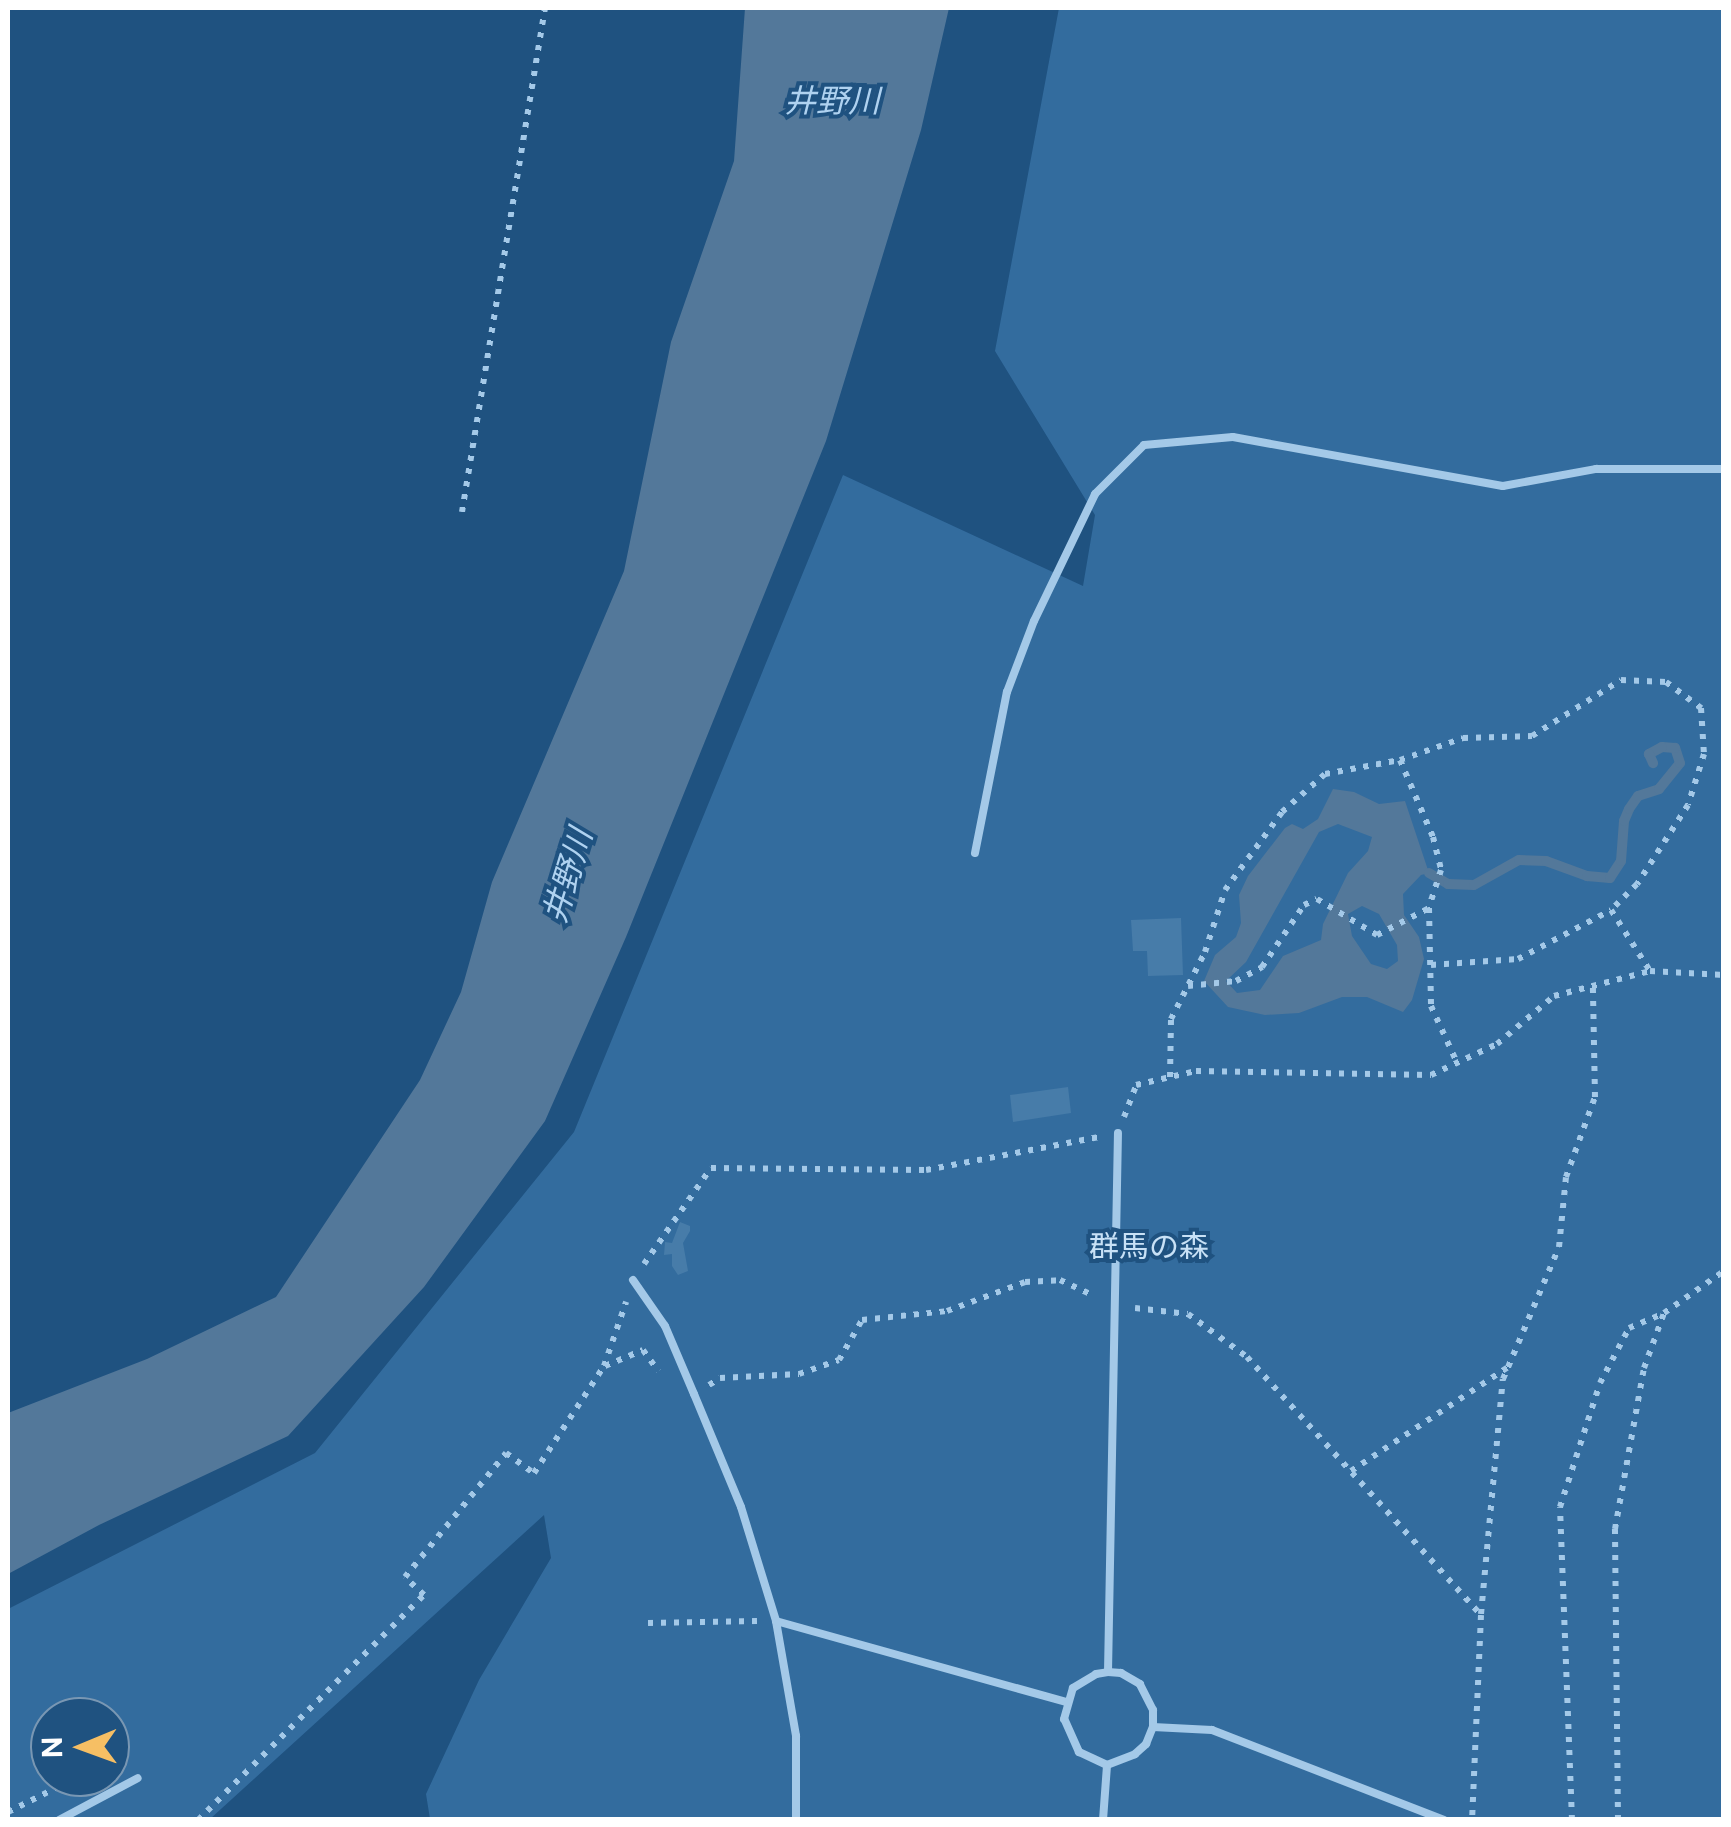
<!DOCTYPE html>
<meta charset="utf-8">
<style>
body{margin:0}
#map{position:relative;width:1731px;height:1827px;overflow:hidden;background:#1f5280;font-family:"Public Sans","Noto Sans JP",sans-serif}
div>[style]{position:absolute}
.green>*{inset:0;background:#336c9e}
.water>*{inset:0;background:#53789a}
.stream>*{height:10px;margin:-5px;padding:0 5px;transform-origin:5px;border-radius:5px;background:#53789a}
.building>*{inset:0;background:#477ca9}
.path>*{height:6px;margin-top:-3px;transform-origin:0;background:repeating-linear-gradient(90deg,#a4c9e8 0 5px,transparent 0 13px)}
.lane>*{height:8px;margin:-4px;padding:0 4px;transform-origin:4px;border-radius:4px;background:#a4c9e8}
span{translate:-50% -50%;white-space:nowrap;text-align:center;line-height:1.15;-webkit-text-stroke:8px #1f5280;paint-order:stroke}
.park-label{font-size:30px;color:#c8e1f6}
.water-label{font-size:32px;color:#afd2f0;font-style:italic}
.frame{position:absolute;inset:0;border:10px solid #fff;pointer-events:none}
.north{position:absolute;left:30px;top:1697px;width:100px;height:100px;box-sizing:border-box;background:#1f5280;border:2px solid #7997b3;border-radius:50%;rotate:269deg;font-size:28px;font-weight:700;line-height:40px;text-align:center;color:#fff}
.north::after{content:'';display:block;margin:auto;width:35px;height:45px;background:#f6bf64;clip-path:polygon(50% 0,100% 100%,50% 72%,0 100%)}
</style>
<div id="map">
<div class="green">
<i style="clip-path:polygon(evenodd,1059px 8px,1723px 8px,1723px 1819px,430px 1819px,426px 1794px,479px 1680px,551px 1558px,544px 1515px,210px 1819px,8px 1820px,8px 1609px,315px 1453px,574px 1132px,843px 475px,1083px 586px,1095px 515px,995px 351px,1059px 8px,50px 1717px,110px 1717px,110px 1777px,50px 1777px,50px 1717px)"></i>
</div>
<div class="water">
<i style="clip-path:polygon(745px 8px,949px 8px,921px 130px,826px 441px,626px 937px,545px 1121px,424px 1287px,288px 1436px,99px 1525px,8px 1574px,8px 1413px,147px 1359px,276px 1297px,420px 1080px,461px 992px,492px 882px,624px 571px,671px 342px,734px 161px)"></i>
<i style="clip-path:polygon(evenodd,1333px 789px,1354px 792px,1379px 804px,1405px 801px,1429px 873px,1421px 875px,1403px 894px,1404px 915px,1419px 937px,1424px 959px,1412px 1000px,1403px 1012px,1367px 997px,1342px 997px,1299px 1013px,1265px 1015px,1228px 1007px,1204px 981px,1215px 955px,1236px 937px,1241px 923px,1239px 895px,1248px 876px,1285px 828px,1292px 824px,1303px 829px,1318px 819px,1333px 789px,1338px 824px,1372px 837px,1368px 851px,1348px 873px,1323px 924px,1321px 940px,1283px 956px,1260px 990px,1237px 993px,1226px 981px,1246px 962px,1319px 832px,1338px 824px,1333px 789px,1362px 906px,1379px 914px,1397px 945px,1398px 961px,1387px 969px,1371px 964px,1352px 936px,1348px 914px,1362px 906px)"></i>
</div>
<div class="stream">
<i style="left:1429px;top:873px;width:22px;rotate:30deg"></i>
<i style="left:1448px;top:884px;width:26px;rotate:2deg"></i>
<i style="left:1474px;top:885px;width:51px;rotate:-29.1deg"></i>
<i style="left:1519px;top:860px;width:27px;rotate:2deg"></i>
<i style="left:1546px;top:861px;width:44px;rotate:20.1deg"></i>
<i style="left:1587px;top:876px;width:23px;rotate:5deg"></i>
<i style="left:1610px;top:878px;width:20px;rotate:-57deg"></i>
<i style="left:1621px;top:861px;width:40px;rotate:-85.7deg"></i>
<i style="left:1624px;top:821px;width:13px;rotate:-67deg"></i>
<i style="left:1629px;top:809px;width:16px;rotate:-55deg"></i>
<i style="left:1638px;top:796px;width:22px;rotate:-18deg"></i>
<i style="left:1659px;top:789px;width:33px;rotate:-51deg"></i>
<i style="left:1680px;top:763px;width:16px;rotate:-108deg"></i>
<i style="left:1675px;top:748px;width:13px;rotate:-176deg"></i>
<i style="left:1662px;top:747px;width:15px;rotate:152deg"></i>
<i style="left:1649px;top:754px;width:10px;rotate:66deg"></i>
</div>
<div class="building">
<i style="clip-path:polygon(1181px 918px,1183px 975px,1148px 976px,1147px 951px,1133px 951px,1131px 920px)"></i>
<i style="clip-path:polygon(1068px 1087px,1071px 1113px,1013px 1122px,1010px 1095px)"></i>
<i style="clip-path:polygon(680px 1222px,690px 1226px,690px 1231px,683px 1243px,688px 1271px,678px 1275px,672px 1266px,672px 1254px,664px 1255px,665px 1242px,672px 1243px)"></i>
</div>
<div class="path">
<i style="left:462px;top:512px;width:511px;rotate:-80.65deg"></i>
<i style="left:1400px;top:760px;width:84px;rotate:66.8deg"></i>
<i style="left:1433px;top:837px;width:34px;rotate:76deg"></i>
<i style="left:1441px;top:870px;width:40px;rotate:108deg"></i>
<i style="left:1429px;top:908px;width:98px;rotate:88.8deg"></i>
<i style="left:1431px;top:1006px;width:65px;rotate:65.4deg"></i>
<i style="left:1431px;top:965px;width:87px;rotate:-3.9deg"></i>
<i style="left:1518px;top:959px;width:105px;rotate:-27.8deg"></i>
<i style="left:1188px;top:986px;width:48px;rotate:-5.9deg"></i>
<i style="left:1236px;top:981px;width:30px;rotate:-28deg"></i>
<i style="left:1262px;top:967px;width:75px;rotate:-55.9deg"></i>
<i style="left:1304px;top:905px;width:14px;rotate:-25deg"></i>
<i style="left:1317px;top:899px;width:70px;rotate:31deg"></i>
<i style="left:1377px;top:935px;width:59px;rotate:-27.4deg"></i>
<i style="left:1170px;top:1077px;width:58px;rotate:-89deg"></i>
<i style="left:1171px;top:1019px;width:75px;rotate:-63.1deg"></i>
<i style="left:1205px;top:952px;width:65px;rotate:-72.1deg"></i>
<i style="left:1225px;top:890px;width:97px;rotate:-53.8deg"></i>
<i style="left:1282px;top:812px;width:57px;rotate:-41.5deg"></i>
<i style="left:1325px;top:774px;width:76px;rotate:-10.6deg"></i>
<i style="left:1400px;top:760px;width:67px;rotate:-19.2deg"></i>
<i style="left:1463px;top:738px;width:69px;rotate:-1.7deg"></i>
<i style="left:1532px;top:736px;width:105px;rotate:-32.2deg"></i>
<i style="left:1621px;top:680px;width:45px;rotate:2.5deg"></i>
<i style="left:1666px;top:682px;width:44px;rotate:36.6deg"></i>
<i style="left:1701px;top:708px;width:46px;rotate:86.3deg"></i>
<i style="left:1704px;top:754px;width:53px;rotate:107.4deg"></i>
<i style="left:1688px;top:805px;width:94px;rotate:122.8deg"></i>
<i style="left:1637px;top:884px;width:37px;rotate:135deg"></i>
<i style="left:1611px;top:910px;width:72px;rotate:57.4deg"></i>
<i style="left:1124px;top:1117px;width:34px;rotate:-69deg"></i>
<i style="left:1136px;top:1085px;width:62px;rotate:-13.1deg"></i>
<i style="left:1196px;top:1071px;width:235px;rotate:1deg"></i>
<i style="left:1431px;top:1075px;width:73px;rotate:-25.2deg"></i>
<i style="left:1497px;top:1044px;width:75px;rotate:-40.1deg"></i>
<i style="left:1554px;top:996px;width:99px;rotate:-14.6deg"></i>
<i style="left:1650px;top:971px;width:74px;rotate:3.1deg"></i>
<i style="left:644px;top:1264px;width:117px;rotate:-55.1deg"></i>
<i style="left:711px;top:1168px;width:215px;rotate:0.5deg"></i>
<i style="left:926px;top:1170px;width:176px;rotate:-10.8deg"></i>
<i style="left:1135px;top:1308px;width:53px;rotate:6.5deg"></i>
<i style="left:1188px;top:1314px;width:73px;rotate:36.1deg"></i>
<i style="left:1247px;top:1357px;width:348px;rotate:47.8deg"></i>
<i style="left:1481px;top:1615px;width:205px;rotate:92.5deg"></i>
<i style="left:605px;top:1366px;width:41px;rotate:-22.8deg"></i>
<i style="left:643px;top:1350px;width:26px;rotate:54deg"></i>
<i style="left:709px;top:1385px;width:13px;rotate:-32deg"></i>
<i style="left:720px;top:1378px;width:79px;rotate:-2.9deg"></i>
<i style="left:799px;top:1374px;width:42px;rotate:-19.3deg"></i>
<i style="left:839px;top:1360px;width:46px;rotate:-60.1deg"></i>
<i style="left:862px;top:1320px;width:85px;rotate:-6deg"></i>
<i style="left:947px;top:1311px;width:83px;rotate:-20.4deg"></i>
<i style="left:1025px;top:1282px;width:35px;rotate:-3deg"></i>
<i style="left:1060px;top:1280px;width:38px;rotate:25deg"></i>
<i style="left:1351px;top:1471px;width:188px;rotate:-33.5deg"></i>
<i style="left:1481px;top:1614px;width:236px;rotate:-84.7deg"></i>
<i style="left:1503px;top:1379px;width:143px;rotate:-67deg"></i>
<i style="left:1559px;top:1247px;width:70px;rotate:-84.3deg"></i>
<i style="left:1566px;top:1177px;width:85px;rotate:-70.1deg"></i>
<i style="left:1595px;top:1097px;width:109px;rotate:-91.1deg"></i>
<i style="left:648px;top:1623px;width:109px;rotate:-1.1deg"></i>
<i style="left:110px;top:1760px;width:16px;rotate:-30deg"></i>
<i style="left:8px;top:1812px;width:78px;rotate:-26.6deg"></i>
<i style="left:125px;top:1820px;width:1px"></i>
<i style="left:198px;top:1820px;width:319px;rotate:-44.9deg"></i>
<i style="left:424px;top:1595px;width:26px;rotate:-137deg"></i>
<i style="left:405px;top:1577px;width:160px;rotate:-50.8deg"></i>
<i style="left:506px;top:1453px;width:34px;rotate:36deg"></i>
<i style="left:534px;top:1473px;width:128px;rotate:-56.8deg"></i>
<i style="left:604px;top:1366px;width:68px;rotate:-71deg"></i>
<i style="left:1572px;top:1820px;width:313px;rotate:-92.2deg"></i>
<i style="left:1560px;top:1507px;width:130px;rotate:-72.1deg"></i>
<i style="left:1600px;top:1383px;width:62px;rotate:-62.2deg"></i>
<i style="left:1629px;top:1328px;width:38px;rotate:-23deg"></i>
<i style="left:1618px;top:1820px;width:291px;rotate:-90.6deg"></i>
<i style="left:1615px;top:1529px;width:164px;rotate:-79.8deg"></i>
<i style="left:1644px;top:1368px;width:59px;rotate:-70deg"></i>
<i style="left:1664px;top:1313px;width:73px;rotate:-35deg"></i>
</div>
<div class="lane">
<i style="left:975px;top:853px;width:164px;rotate:-78.8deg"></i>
<i style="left:1007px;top:692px;width:76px;rotate:-69.2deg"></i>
<i style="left:1034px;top:621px;width:141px;rotate:-64.3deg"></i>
<i style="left:1095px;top:494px;width:69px;rotate:-45deg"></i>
<i style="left:1144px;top:445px;width:89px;rotate:-5.1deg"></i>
<i style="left:1233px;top:437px;width:274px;rotate:10.3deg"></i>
<i style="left:1503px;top:486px;width:95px;rotate:-10.4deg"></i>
<i style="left:1596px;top:469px;width:128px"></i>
<i style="left:633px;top:1280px;width:56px;rotate:55.2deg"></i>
<i style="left:665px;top:1326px;width:74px;rotate:66.9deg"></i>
<i style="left:694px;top:1394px;width:122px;rotate:67.4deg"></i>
<i style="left:741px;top:1507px;width:119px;rotate:72.9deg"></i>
<i style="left:776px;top:1621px;width:117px;rotate:80.1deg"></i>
<i style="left:796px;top:1736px;width:84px;rotate:90deg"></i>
<i style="left:776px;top:1621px;width:301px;rotate:15.6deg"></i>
<i style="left:1153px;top:1727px;width:59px;rotate:2.9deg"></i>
<i style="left:1212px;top:1730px;width:249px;rotate:21.2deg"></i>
<i style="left:1107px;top:1765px;width:31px;rotate:-155deg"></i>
<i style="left:1079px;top:1752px;width:36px;rotate:-114deg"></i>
<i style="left:1064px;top:1719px;width:32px;rotate:-74deg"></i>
<i style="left:1073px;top:1688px;width:27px;rotate:-31deg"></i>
<i style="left:1096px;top:1674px;width:12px;rotate:-9deg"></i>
<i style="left:59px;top:1820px;width:89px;rotate:-28deg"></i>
<i style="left:1103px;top:1820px;width:55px;rotate:-85.8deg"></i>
<i style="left:1107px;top:1765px;width:30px;rotate:-21deg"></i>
<i style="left:1135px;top:1754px;width:15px;rotate:-42deg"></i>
<i style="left:1146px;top:1744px;width:18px;rotate:-68deg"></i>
<i style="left:1153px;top:1727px;width:17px;rotate:-90deg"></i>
<i style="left:1153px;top:1710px;width:29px;rotate:-117deg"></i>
<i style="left:1140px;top:1684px;width:22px;rotate:-150deg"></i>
<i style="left:1121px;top:1673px;width:13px;rotate:-176deg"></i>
<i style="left:1108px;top:1672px;width:539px;rotate:-88.94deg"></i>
</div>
<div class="park-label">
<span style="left:1149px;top:1246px">群馬の森</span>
</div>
<div class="water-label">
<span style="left:832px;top:101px">井野川</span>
<span style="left:568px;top:876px;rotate:-73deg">井野川</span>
</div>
<div class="frame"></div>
<div class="north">N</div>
</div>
